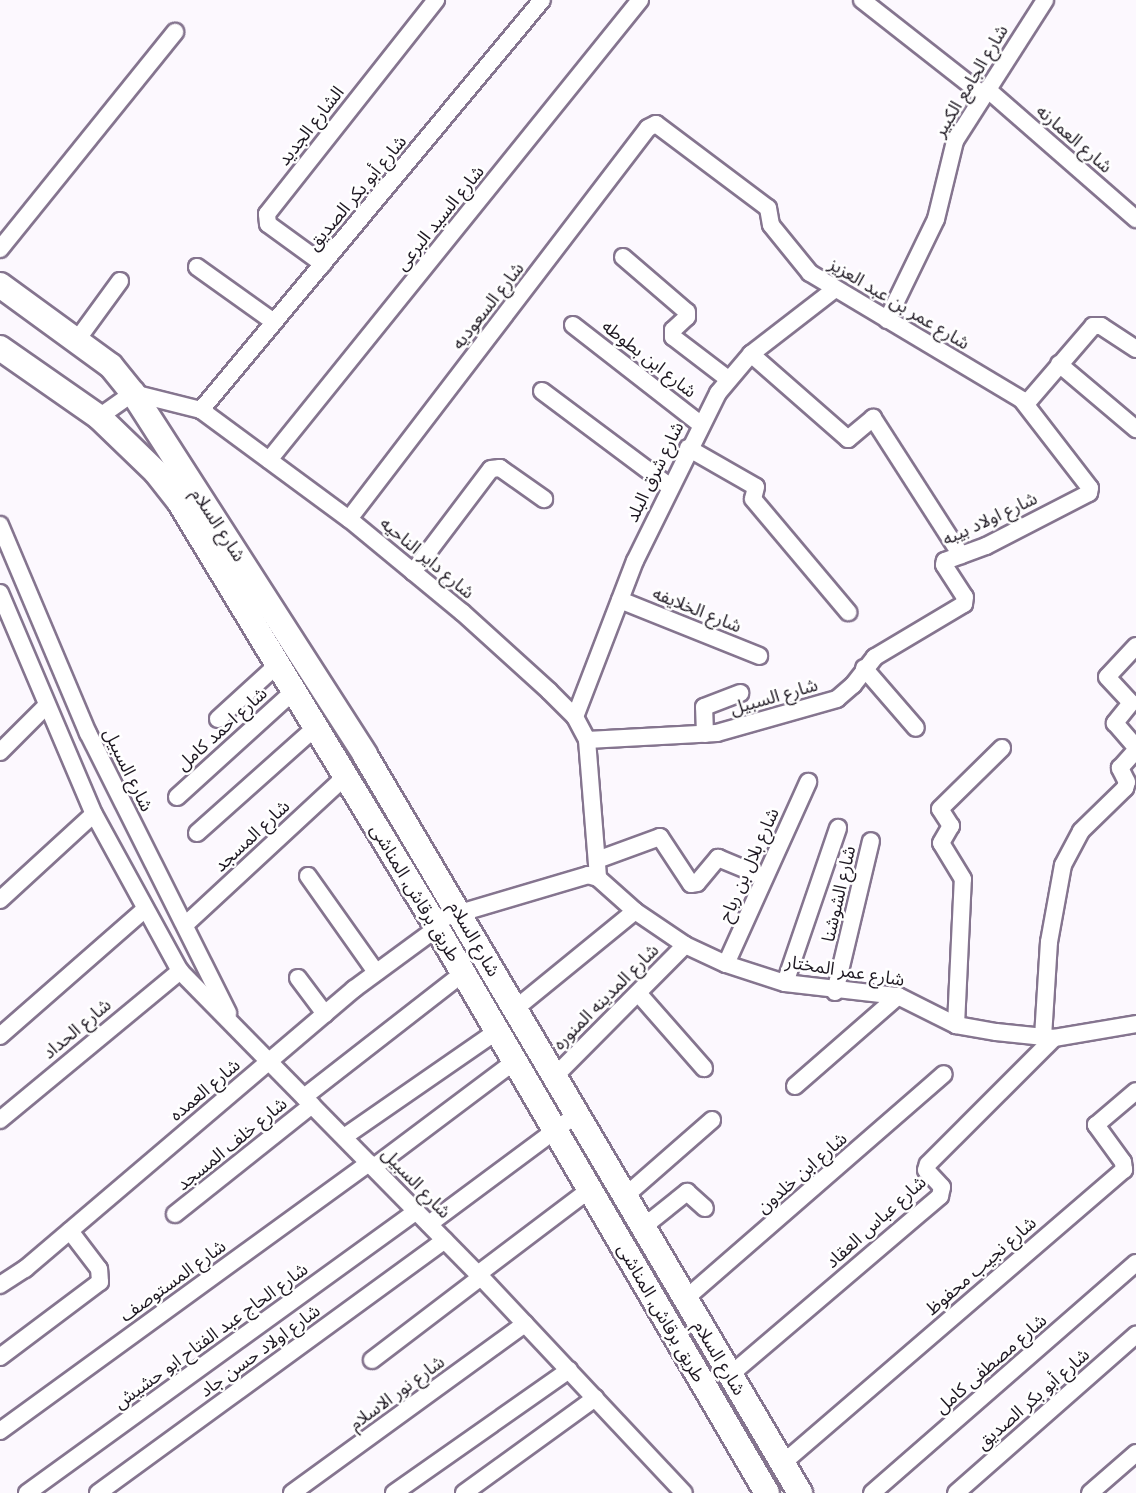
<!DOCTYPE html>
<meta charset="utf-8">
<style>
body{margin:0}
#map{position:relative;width:1136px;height:1493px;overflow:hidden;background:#fcf8fe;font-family:"Nunito Sans","Noto Sans Arabic",sans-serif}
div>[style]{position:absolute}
.roads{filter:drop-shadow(2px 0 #85758f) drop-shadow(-2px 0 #85758f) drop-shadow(0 2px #85758f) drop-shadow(0 -2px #85758f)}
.street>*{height:16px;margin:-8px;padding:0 8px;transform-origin:8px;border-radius:8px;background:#fff}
.secondary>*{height:24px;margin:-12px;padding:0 12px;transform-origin:12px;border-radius:12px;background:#fff}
span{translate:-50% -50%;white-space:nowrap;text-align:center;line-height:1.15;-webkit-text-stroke:5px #fff;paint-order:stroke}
.street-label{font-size:18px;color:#1e1822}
</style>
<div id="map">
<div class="roads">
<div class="street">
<i style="left:862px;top:0;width:154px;rotate:38.1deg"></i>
<i style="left:987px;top:89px;width:198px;rotate:41.1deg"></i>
<i style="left:0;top:249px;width:279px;rotate:-51.1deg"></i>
<i style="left:623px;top:257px;width:84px;rotate:40.7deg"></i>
<i style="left:687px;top:312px;width:5px;rotate:90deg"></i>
<i style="left:687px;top:317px;width:19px;rotate:137deg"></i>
<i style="left:673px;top:330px;width:7px;rotate:90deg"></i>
<i style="left:673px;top:337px;width:69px;rotate:37.4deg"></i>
<i style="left:323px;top:264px;width:68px;rotate:-144deg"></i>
<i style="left:268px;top:224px;width:10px;rotate:-96deg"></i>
<i style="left:267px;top:214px;width:273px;rotate:-51.7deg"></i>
<i style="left:197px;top:267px;width:95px;rotate:35.5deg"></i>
<i style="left:887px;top:320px;width:112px;rotate:-64.1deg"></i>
<i style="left:936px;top:219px;width:80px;rotate:-76.3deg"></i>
<i style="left:955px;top:141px;width:167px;rotate:-57.4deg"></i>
<i style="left:573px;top:325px;width:161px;rotate:37.9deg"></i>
<i style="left:77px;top:340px;width:73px;rotate:-53.9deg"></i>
<i style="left:751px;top:354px;width:129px;rotate:41.2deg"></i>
<i style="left:848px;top:439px;width:33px;rotate:-40deg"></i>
<i style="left:873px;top:418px;width:163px;rotate:57.3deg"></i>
<i style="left:1059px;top:364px;width:101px;rotate:40.2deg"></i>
<i style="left:542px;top:391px;width:159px;rotate:36.8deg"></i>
<i style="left:1026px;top:404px;width:103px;rotate:-49.3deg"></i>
<i style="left:1093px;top:326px;width:8px"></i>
<i style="left:1101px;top:326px;width:42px;rotate:33.3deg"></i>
<i style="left:201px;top:410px;width:533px;rotate:-50.25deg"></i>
<i style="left:99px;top:417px;width:42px;rotate:-35.2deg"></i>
<i style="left:133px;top:393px;width:70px;rotate:14deg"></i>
<i style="left:201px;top:410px;width:184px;rotate:36.4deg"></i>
<i style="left:349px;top:519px;width:146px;rotate:39.5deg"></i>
<i style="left:462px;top:612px;width:118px;rotate:42.2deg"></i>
<i style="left:549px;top:691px;width:37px;rotate:45deg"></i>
<i style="left:575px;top:717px;width:26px;rotate:62deg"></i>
<i style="left:587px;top:740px;width:138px;rotate:85.4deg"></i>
<i style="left:688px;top:448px;width:78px;rotate:29.8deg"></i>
<i style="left:756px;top:487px;width:12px;rotate:104deg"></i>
<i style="left:753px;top:499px;width:148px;rotate:49.9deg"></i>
<i style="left:269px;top:460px;width:591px;rotate:-51.11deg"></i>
<i style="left:349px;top:519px;width:492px;rotate:-52.6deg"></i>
<i style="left:648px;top:128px;width:9px;rotate:-27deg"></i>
<i style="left:656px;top:124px;width:140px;rotate:36.9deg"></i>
<i style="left:768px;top:208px;width:17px;rotate:80deg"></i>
<i style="left:771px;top:225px;width:62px;rotate:50.9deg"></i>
<i style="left:810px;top:273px;width:247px;rotate:30.9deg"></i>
<i style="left:1022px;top:400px;width:111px;rotate:52.3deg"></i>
<i style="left:1090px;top:488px;width:5px;rotate:101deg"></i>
<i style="left:1089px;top:493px;width:116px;rotate:152.8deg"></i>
<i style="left:986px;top:546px;width:44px;rotate:159.9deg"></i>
<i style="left:945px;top:561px;width:4px;rotate:104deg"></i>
<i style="left:944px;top:565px;width:38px;rotate:57deg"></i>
<i style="left:965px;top:597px;width:7px;rotate:98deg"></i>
<i style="left:964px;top:604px;width:104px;rotate:149.2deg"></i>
<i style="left:875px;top:657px;width:36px;rotate:128deg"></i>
<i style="left:853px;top:685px;width:21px;rotate:139deg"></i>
<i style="left:837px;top:699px;width:125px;rotate:164.2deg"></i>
<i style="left:717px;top:733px;width:130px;rotate:176.9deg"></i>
<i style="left:0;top:525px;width:226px;rotate:67.1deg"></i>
<i style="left:88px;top:733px;width:313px;rotate:63.4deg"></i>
<i style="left:413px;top:572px;width:129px;rotate:-52.9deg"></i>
<i style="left:491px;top:469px;width:9px;rotate:-6deg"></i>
<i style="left:500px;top:468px;width:54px;rotate:35.2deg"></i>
<i style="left:0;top:593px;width:240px;rotate:67deg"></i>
<i style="left:94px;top:814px;width:179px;rotate:61.3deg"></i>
<i style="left:180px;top:971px;width:429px;rotate:45.5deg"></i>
<i style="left:481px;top:1277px;width:296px;rotate:46.8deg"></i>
<i style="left:620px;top:600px;width:150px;rotate:21.9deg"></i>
<i style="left:1136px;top:646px;width:42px;rotate:133.1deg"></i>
<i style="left:1107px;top:677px;width:35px;rotate:47deg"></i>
<i style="left:1131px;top:703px;width:26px;rotate:129deg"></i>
<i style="left:1115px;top:723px;width:32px;rotate:49deg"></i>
<i style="left:864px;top:668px;width:79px;rotate:49.1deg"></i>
<i style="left:575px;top:717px;width:167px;rotate:-69deg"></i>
<i style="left:635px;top:561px;width:187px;rotate:-63.7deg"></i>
<i style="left:718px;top:393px;width:51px;rotate:-49.8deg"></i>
<i style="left:751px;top:354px;width:106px;rotate:-37.7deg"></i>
<i style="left:218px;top:719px;width:81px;rotate:-42.5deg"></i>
<i style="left:705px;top:734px;width:27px;rotate:-92deg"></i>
<i style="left:704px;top:707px;width:39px;rotate:-21deg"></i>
<i style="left:0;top:752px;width:66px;rotate:-45deg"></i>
<i style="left:177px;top:797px;width:158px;rotate:-42.2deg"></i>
<i style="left:197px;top:833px;width:159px;rotate:-41.7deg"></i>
<i style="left:597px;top:860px;width:67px;rotate:-20.1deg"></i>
<i style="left:660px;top:837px;width:56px;rotate:56.6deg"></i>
<i style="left:691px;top:884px;width:6px;rotate:-9deg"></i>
<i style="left:697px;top:883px;width:33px;rotate:-50deg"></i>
<i style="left:718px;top:858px;width:50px;rotate:22.4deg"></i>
<i style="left:308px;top:876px;width:118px;rotate:54.7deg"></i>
<i style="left:0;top:900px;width:127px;rotate:-42.5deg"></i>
<i style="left:433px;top:921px;width:162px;rotate:-16.5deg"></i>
<i style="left:588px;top:875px;width:10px;rotate:17deg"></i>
<i style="left:598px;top:878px;width:50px;rotate:41.7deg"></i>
<i style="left:635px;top:911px;width:60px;rotate:34.2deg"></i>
<i style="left:685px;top:945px;width:45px;rotate:24.9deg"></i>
<i style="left:726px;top:964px;width:62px;rotate:17.9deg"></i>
<i style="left:785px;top:983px;width:114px;rotate:6.6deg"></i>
<i style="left:898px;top:996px;width:65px;rotate:26.6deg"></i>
<i style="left:956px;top:1025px;width:41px;rotate:9.9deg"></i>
<i style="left:996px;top:1032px;width:58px;rotate:5.9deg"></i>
<i style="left:1054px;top:1038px;width:83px;rotate:-9.7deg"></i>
<i style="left:185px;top:925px;width:219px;rotate:-42.8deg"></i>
<i style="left:726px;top:964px;width:200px;rotate:-65.7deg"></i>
<i style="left:298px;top:978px;width:45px;rotate:53.1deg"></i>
<i style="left:785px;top:983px;width:164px;rotate:-71.1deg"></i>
<i style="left:835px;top:992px;width:155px;rotate:-76.6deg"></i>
<i style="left:638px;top:993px;width:100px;rotate:48.7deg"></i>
<i style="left:515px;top:1009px;width:155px;rotate:-39.2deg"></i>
<i style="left:956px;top:1025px;width:146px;rotate:-87.3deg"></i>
<i style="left:963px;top:879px;width:42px;rotate:-121.4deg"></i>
<i style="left:941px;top:843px;width:20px;rotate:-60deg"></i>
<i style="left:951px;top:826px;width:20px;rotate:-123deg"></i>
<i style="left:940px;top:809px;width:87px;rotate:-44.5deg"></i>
<i style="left:0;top:1036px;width:191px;rotate:-41.2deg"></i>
<i style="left:1043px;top:1037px;width:95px;rotate:-86.4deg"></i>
<i style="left:1049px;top:942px;width:78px;rotate:-79.7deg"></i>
<i style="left:1063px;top:865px;width:38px;rotate:-62deg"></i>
<i style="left:1081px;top:831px;width:62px;rotate:-44.3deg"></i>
<i style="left:1125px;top:788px;width:6px;rotate:-72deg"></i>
<i style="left:1127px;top:782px;width:16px;rotate:-117deg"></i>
<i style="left:1120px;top:768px;width:24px;rotate:-48deg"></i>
<i style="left:554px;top:1077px;width:186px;rotate:-45.2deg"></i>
<i style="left:795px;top:1086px;width:137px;rotate:-41.1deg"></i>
<i style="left:304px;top:1097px;width:202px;rotate:-37.9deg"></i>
<i style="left:0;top:1120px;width:234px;rotate:-39.6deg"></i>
<i style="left:344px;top:1137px;width:186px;rotate:-34.7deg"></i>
<i style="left:374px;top:1167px;width:175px;rotate:-36.9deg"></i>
<i style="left:624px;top:1197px;width:117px;rotate:-41.2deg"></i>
<i style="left:175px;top:1214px;width:175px;rotate:-38.5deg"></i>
<i style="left:429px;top:1224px;width:183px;rotate:-36.6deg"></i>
<i style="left:642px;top:1228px;width:58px;rotate:-38.7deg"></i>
<i style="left:687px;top:1192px;width:24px;rotate:42deg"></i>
<i style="left:478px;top:1274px;width:139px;rotate:-37.1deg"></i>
<i style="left:0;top:1285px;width:30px;rotate:-33deg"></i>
<i style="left:25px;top:1269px;width:432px;rotate:-40.4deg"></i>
<i style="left:354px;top:989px;width:103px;rotate:-36.3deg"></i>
<i style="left:684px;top:1300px;width:344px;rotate:-41deg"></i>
<i style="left:0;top:1357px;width:125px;rotate:-36.9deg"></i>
<i style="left:100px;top:1282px;width:13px;rotate:-94deg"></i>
<i style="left:99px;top:1269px;width:48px;rotate:-127.3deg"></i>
<i style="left:372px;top:1360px;width:137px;rotate:-37.3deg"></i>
<i style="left:730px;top:1375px;width:276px;rotate:-40.4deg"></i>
<i style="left:940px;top:1196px;width:9px;rotate:-77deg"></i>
<i style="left:942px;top:1187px;width:23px;rotate:-133deg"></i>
<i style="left:926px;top:1170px;width:6px;rotate:-72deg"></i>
<i style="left:928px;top:1164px;width:178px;rotate:-45deg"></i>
<i style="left:0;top:1431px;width:456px;rotate:-36deg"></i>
<i style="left:783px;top:1463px;width:450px;rotate:-40.7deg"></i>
<i style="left:1124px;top:1170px;width:8px;rotate:-97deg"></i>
<i style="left:1123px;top:1162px;width:46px;rotate:-126.1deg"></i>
<i style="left:1096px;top:1125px;width:52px;rotate:-40.4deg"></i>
<i style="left:27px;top:1493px;width:481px;rotate:-35.9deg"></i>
<i style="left:98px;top:1493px;width:429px;rotate:-36.1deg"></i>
<i style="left:292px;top:1493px;width:288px;rotate:-36deg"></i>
<i style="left:394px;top:1493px;width:214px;rotate:-35.1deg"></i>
<i style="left:464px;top:1493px;width:162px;rotate:-35.9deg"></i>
<i style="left:872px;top:1493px;width:350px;rotate:-41.1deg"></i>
<i style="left:956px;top:1493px;width:240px;rotate:-41.3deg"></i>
<i style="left:1090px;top:1493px;width:61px;rotate:-41deg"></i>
</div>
<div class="secondary">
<i style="left:0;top:285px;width:137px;rotate:36.1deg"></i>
<i style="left:111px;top:366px;width:35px;rotate:51deg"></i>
<i style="left:133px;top:393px;width:430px;rotate:57.3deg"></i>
<i style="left:365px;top:755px;width:857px;rotate:59.48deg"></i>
<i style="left:0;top:348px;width:121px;rotate:34.9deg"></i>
<i style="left:99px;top:417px;width:79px;rotate:44deg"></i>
<i style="left:156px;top:472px;width:39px;rotate:52deg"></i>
<i style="left:180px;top:503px;width:497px;rotate:58.8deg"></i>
<i style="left:437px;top:928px;width:654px;rotate:59.71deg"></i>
</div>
</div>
<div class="street-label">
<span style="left:971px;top:81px;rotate:-59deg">شارع الجامع الكبير</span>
<span style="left:311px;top:126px;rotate:-52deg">الشارع الجديد</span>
<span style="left:1074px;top:139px;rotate:41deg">شارع العمارنه</span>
<span style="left:357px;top:193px;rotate:-50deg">شارع أبو بكر الصديق</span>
<span style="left:440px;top:218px;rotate:-51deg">شارع السيد البرعى</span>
<span style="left:899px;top:304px;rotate:31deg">شارع عمر بن عبد العزيز</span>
<span style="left:488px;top:306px;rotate:-52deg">شارع السعوديه</span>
<span style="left:649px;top:359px;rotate:38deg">شارع ابن بطوطه</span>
<span style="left:655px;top:472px;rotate:-64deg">شارع شرق البلد</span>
<span style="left:990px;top:519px;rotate:-25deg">شارع اولاد بيبه</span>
<span style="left:218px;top:525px;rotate:57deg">شارع السلام</span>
<span style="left:427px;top:558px;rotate:40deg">شارع داير الناحيه</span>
<span style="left:697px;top:610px;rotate:22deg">شارع الخلايفه</span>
<span style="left:774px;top:697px;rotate:-16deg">شارع السبيل</span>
<span style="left:222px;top:729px;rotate:-42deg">شارع احمد كامل</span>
<span style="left:128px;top:770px;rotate:64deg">شارع السبيل</span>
<span style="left:252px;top:836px;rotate:-43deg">شارع المسجد</span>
<span style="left:749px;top:865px;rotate:-66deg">شارع بلال بن رباح</span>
<span style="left:415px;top:893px;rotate:59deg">طريق برقاش, المناشى</span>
<span style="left:839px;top:894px;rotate:-77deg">شارع الشوشنا</span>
<span style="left:474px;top:939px;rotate:60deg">شارع السلام</span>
<span style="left:845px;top:971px;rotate:9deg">شارع عمر المختار</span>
<span style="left:606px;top:997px;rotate:-45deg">شارع المدينه المنوره</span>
<span style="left:77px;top:1029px;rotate:-40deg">شارع الحداد</span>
<span style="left:205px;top:1090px;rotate:-40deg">شارع العمده</span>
<span style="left:232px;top:1144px;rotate:-39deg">شارع خلف المسجد</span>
<span style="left:802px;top:1173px;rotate:-41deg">شارع ابن خلدون</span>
<span style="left:416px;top:1183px;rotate:46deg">شارع السبيل</span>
<span style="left:876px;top:1222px;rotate:-42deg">شارع عباس العقاد</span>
<span style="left:981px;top:1266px;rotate:-41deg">شارع نجيب محفوظ</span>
<span style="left:173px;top:1281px;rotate:-36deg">شارع المستوصف</span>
<span style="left:661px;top:1313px;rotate:60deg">طريق برقاش, المناشى</span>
<span style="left:211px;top:1336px;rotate:-36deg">شارع الحاج عبد الفتاح ابو حشيش</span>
<span style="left:260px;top:1351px;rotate:-36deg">شارع اولاد حسن جاد</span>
<span style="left:719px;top:1358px;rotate:59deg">شارع السلام</span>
<span style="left:991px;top:1364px;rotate:-41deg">شارع مصطفى كامل</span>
<span style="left:397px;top:1393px;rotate:-36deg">شارع نور الاسلام</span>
<span style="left:1033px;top:1399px;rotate:-41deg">شارع أبو بكر الصديق</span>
</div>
</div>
